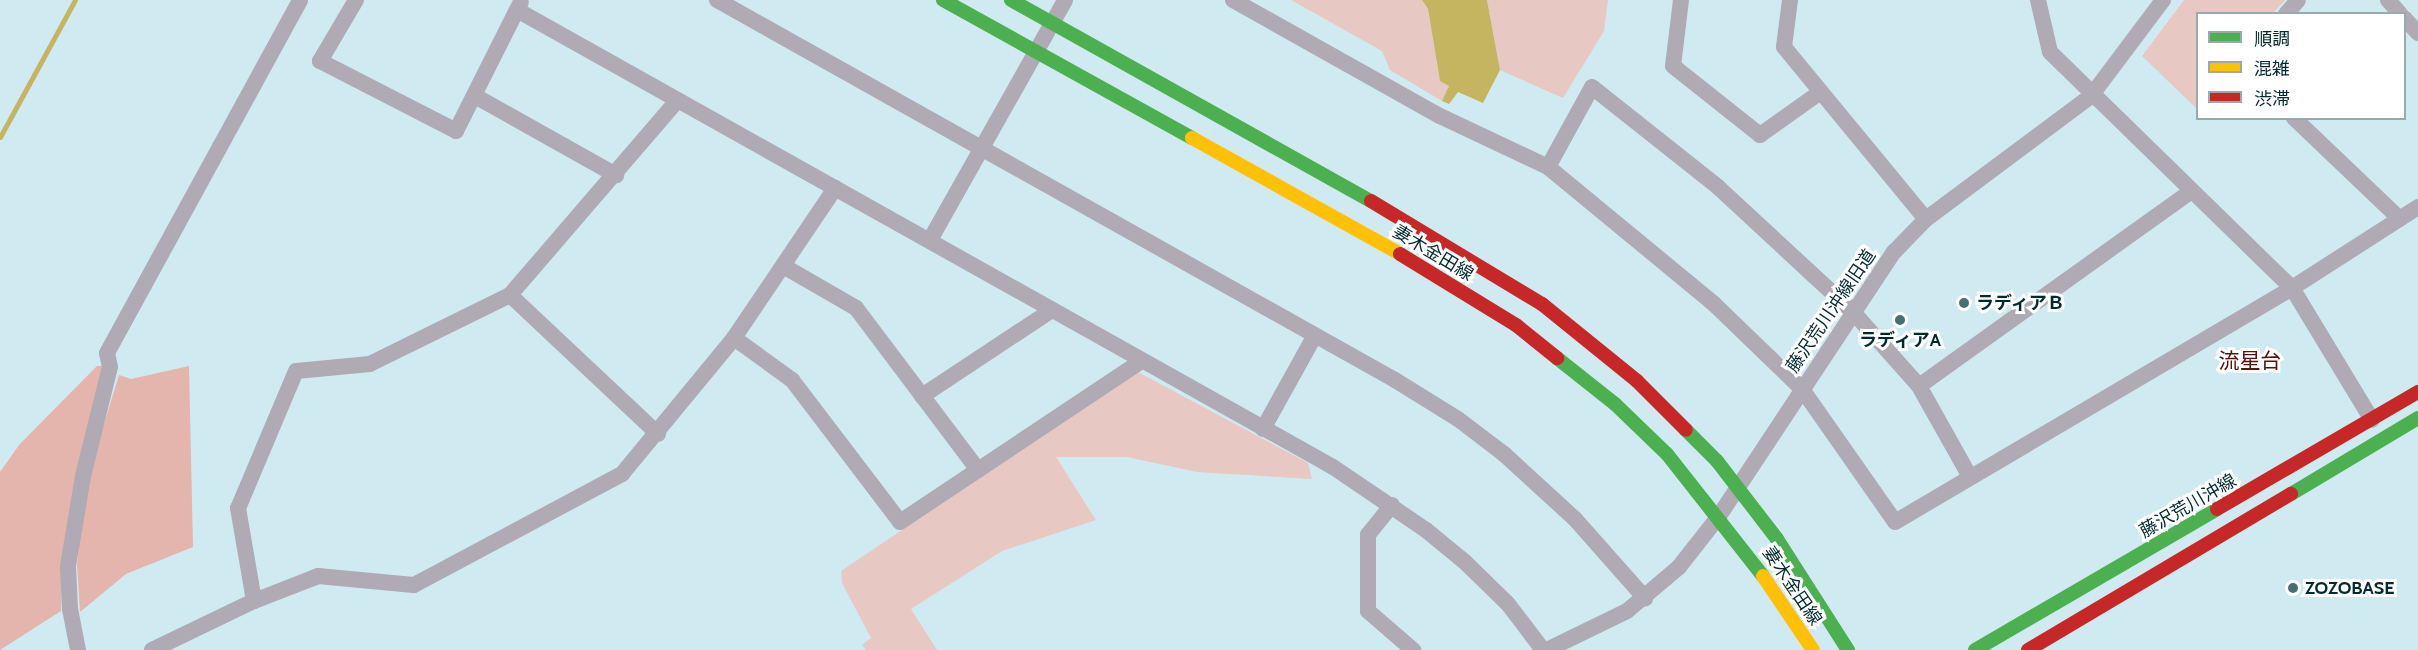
<!DOCTYPE html>
<meta charset="utf-8">
<style>
body{margin:0}
#map{position:relative;width:2418px;height:650px;overflow:hidden;background:#cfebf1;font-family:Cabin,"Noto Sans JP",sans-serif}
div>[style]{position:absolute}
.green>*{inset:0;background:#e7c8c3}
.forest>*{inset:0;background:#e4b5ad}
.water>*{inset:0;background:#c5b460}
.stream>*{height:5px;margin:-2.5px;padding:0 2.5px;transform-origin:2.5px;border-radius:2.5px;background:#c5b460}
.street>*{height:16px;margin:-8px;padding:0 8px;transform-origin:8px;border-radius:8px;background:#b0aab5}
.fast>*{height:14px;margin:-7px;padding:0 7px;transform-origin:7px;border-radius:7px;background:#4caf50}
.slow>*{height:14px;margin:-7px;padding:0 7px;transform-origin:7px;border-radius:7px;background:#ffc107}
.jam>*{height:14px;margin:-7px;padding:0 7px;transform-origin:7px;border-radius:7px;background:#c62828}
.dots>*{width:16px;height:16px;translate:-50% -50%;box-sizing:border-box;border:3px solid #fff;border-radius:50%}
span{translate:-50% -50%;white-space:nowrap;text-align:center;line-height:1.15;-webkit-text-stroke:6px #fff;paint-order:stroke}
.street-label{font-size:18px;color:#012a30}
.poi-label{font-size:18px;color:#012a30;font-weight:700}
.left{translate:0 -50%;text-align:left}
.quarter-label{font-size:21px;color:#56130b}
.legend{position:absolute;left:2196px;top:12px;width:210px;height:108px;box-sizing:border-box;background:#fff;border:2px solid #99aaac;margin:0;padding:8px 10px;list-style:none;font-size:18px;color:#012a30}
.legend li{display:flex;align-items:center;gap:12px;height:30px}
.legend b{width:30px;border:2px solid #99aaac}
</style>
<div id="map">
<div class="green">
<i style="clip-path:polygon(1291px 0,1422px 0,1428px 9px,1440px 81px,1449px 86px,1442px 101px,1390px 70px,1382px 51px)"></i>
<i style="clip-path:polygon(1487px 0,1608px 0,1604px 31px,1563px 98px,1500px 70px)"></i>
<i style="clip-path:polygon(2184px 0,2285px 0,2273px 13px,2198px 14px,2196px 108px,2142px 56px)"></i>
<i style="clip-path:polygon(1138px 372px,1308px 463px,1312px 479px,1197px 472px,1127px 457px,1056px 457px,1096px 520px,1002px 551px,911px 609px,937px 650px,866px 650px,862px 645px,871px 638px,842px 583px,841px 571px)"></i>
</div>
<div class="forest">
<i style="clip-path:polygon(97px 366px,104px 366px,62px 565px,61px 611px,0 650px,0 472px,19px 445px)"></i>
<i style="clip-path:polygon(189px 366px,193px 547px,126px 574px,80px 612px,77px 565px,85px 486px,119px 375px,131px 379px)"></i>
</div>
<div class="water">
<i style="clip-path:polygon(1422px 0,1487px 0,1500px 70px,1483px 103px,1458px 92px,1449px 104px,1442px 101px,1449px 86px,1440px 81px,1428px 9px)"></i>
</div>
<div class="stream">
<i style="left:0;top:137px;width:156px;rotate:-61.3deg"></i>
</div>
<div class="street">
<i style="left:356px;top:0;width:71px;rotate:120.5deg"></i>
<i style="left:320px;top:61px;width:153px;rotate:27.2deg"></i>
<i style="left:456px;top:131px;width:144px;rotate:-63.3deg"></i>
<i style="left:717px;top:0;width:777px;rotate:29.27deg"></i>
<i style="left:1395px;top:380px;width:74px;rotate:31.8deg"></i>
<i style="left:1458px;top:419px;width:58px;rotate:37.3deg"></i>
<i style="left:1504px;top:454px;width:96px;rotate:42.5deg"></i>
<i style="left:1575px;top:519px;width:106px;rotate:48.5deg"></i>
<i style="left:1233px;top:0;width:237px;rotate:29.3deg"></i>
<i style="left:1440px;top:116px;width:119px;rotate:25.3deg"></i>
<i style="left:1548px;top:167px;width:215px;rotate:39.5deg"></i>
<i style="left:1714px;top:304px;width:122px;rotate:44deg"></i>
<i style="left:1802px;top:389px;width:162px;rotate:55deg"></i>
<i style="left:1895px;top:522px;width:461px;rotate:-30.5deg"></i>
<i style="left:2292px;top:288px;width:150px;rotate:-32.7deg"></i>
<i style="left:1681px;top:0;width:66px;rotate:96.9deg"></i>
<i style="left:1673px;top:66px;width:111px;rotate:38.4deg"></i>
<i style="left:1760px;top:135px;width:72px;rotate:-35.4deg"></i>
<i style="left:1790px;top:0;width:47px;rotate:97.3deg"></i>
<i style="left:1784px;top:47px;width:223px;rotate:50.5deg"></i>
<i style="left:2038px;top:0;width:53px;rotate:77deg"></i>
<i style="left:2050px;top:52px;width:338px;rotate:44.3deg"></i>
<i style="left:2292px;top:288px;width:154px;rotate:58.8deg"></i>
<i style="left:2388px;top:0;width:18px;rotate:49deg"></i>
<i style="left:517px;top:10px;width:935px;rotate:29.25deg"></i>
<i style="left:1333px;top:467px;width:112px;rotate:34.1deg"></i>
<i style="left:1426px;top:530px;width:50px;rotate:39.4deg"></i>
<i style="left:1465px;top:562px;width:60px;rotate:44.3deg"></i>
<i style="left:1508px;top:604px;width:58px;rotate:52.7deg"></i>
<i style="left:2286px;top:14px;width:18px;rotate:-49deg"></i>
<i style="left:2404px;top:18px;width:21px;rotate:47deg"></i>
<i style="left:475px;top:96px;width:162px;rotate:29.3deg"></i>
<i style="left:676px;top:102px;width:255px;rotate:130.7deg"></i>
<i style="left:510px;top:295px;width:156px;rotate:153.8deg"></i>
<i style="left:370px;top:364px;width:74px;rotate:174.6deg"></i>
<i style="left:296px;top:371px;width:149px;rotate:112.9deg"></i>
<i style="left:238px;top:508px;width:94px;rotate:80.2deg"></i>
<i style="left:254px;top:601px;width:69px;rotate:-21.3deg"></i>
<i style="left:318px;top:576px;width:96px;rotate:5.4deg"></i>
<i style="left:414px;top:585px;width:236px;rotate:-28.1deg"></i>
<i style="left:622px;top:474px;width:176px;rotate:-50.5deg"></i>
<i style="left:734px;top:338px;width:181px;rotate:-56deg"></i>
<i style="left:2294px;top:118px;width:146px;rotate:43.6deg"></i>
<i style="left:1548px;top:167px;width:91px;rotate:-61.2deg"></i>
<i style="left:1592px;top:87px;width:161px;rotate:38.4deg"></i>
<i style="left:1718px;top:187px;width:185px;rotate:42.8deg"></i>
<i style="left:1854px;top:313px;width:98px;rotate:48.3deg"></i>
<i style="left:1919px;top:386px;width:104px;rotate:60.7deg"></i>
<i style="left:930px;top:240px;width:275px;rotate:-60.6deg"></i>
<i style="left:785px;top:267px;width:82px;rotate:30deg"></i>
<i style="left:856px;top:308px;width:203px;rotate:53deg"></i>
<i style="left:510px;top:295px;width:203px;rotate:43.2deg"></i>
<i style="left:734px;top:338px;width:72px;rotate:35.9deg"></i>
<i style="left:792px;top:380px;width:178px;rotate:52.7deg"></i>
<i style="left:900px;top:522px;width:290px;rotate:-33.7deg"></i>
<i style="left:1919px;top:386px;width:333px;rotate:-35.6deg"></i>
<i style="left:922px;top:396px;width:156px;rotate:-33.5deg"></i>
<i style="left:1263px;top:429px;width:107px;rotate:-61deg"></i>
<i style="left:1392px;top:505px;width:38px;rotate:129deg"></i>
<i style="left:1368px;top:535px;width:76px;rotate:90deg"></i>
<i style="left:1368px;top:611px;width:60px;rotate:40.9deg"></i>
<i style="left:78px;top:650px;width:42px;rotate:-101deg"></i>
<i style="left:70px;top:609px;width:43px;rotate:-92.7deg"></i>
<i style="left:68px;top:566px;width:91px;rotate:-80.5deg"></i>
<i style="left:83px;top:476px;width:112px;rotate:-76.1deg"></i>
<i style="left:110px;top:367px;width:14px;rotate:-102deg"></i>
<i style="left:107px;top:353px;width:402px;rotate:-61.3deg"></i>
<i style="left:152px;top:650px;width:113px;rotate:-25.7deg"></i>
<i style="left:1547px;top:650px;width:89px;rotate:-26deg"></i>
<i style="left:1627px;top:611px;width:68px;rotate:-40.2deg"></i>
<i style="left:1679px;top:567px;width:65px;rotate:-51.9deg"></i>
<i style="left:1719px;top:516px;width:317px;rotate:-56.5deg"></i>
<i style="left:1894px;top:252px;width:46px;rotate:-45.9deg"></i>
<i style="left:1926px;top:219px;width:206px;rotate:-36.7deg"></i>
<i style="left:2091px;top:96px;width:120px;rotate:-53.1deg"></i>
</div>
<div class="fast">
<i style="left:943px;top:0;width:285px;rotate:29deg"></i>
<i style="left:1011px;top:0;width:412px;rotate:29.2deg"></i>
<i style="left:1557px;top:358px;width:74px;rotate:38.4deg"></i>
<i style="left:1615px;top:404px;width:72px;rotate:43.9deg"></i>
<i style="left:1667px;top:454px;width:155px;rotate:51.8deg"></i>
<i style="left:1686px;top:430px;width:44px;rotate:45deg"></i>
<i style="left:1717px;top:461px;width:98px;rotate:52.4deg"></i>
<i style="left:1777px;top:539px;width:132px;rotate:57.4deg"></i>
<i style="left:2291px;top:494px;width:148px;rotate:-30.9deg"></i>
<i style="left:1975px;top:650px;width:280px;rotate:-30.2deg"></i>
</div>
<div class="slow">
<i style="left:1192px;top:138px;width:238px;rotate:29.1deg"></i>
<i style="left:1763px;top:576px;width:89px;rotate:56deg"></i>
</div>
<div class="jam">
<i style="left:1371px;top:201px;width:200px;rotate:31.1deg"></i>
<i style="left:1542px;top:304px;width:122px;rotate:39deg"></i>
<i style="left:1637px;top:381px;width:69px;rotate:45deg"></i>
<i style="left:1400px;top:254px;width:136px;rotate:31.5deg"></i>
<i style="left:1516px;top:325px;width:53px;rotate:38.8deg"></i>
<i style="left:2217px;top:509px;width:233px;rotate:-30.2deg"></i>
<i style="left:2028px;top:650px;width:306px;rotate:-30.7deg"></i>
</div>
<div class="dots">
<i style="left:1964px;top:303px;background:#496e74"></i>
<i style="left:1900px;top:320px;background:#496e74"></i>
<i style="left:2293px;top:588px;background:#496e74"></i>
</div>
<div class="street-label">
<span style="left:1433px;top:253px;rotate:31deg">妻木金田線</span>
<span style="left:1831px;top:311px;rotate:-56deg">藤沢荒川沖線旧道</span>
<span style="left:2188px;top:506px;rotate:-30deg">藤沢荒川沖線</span>
<span style="left:1792px;top:586px;rotate:56deg">妻木金田線</span>
</div>
<div class="poi-label">
<span class="left" style="left:1976px;top:303px">ラディアＢ</span>
<span style="left:1900px;top:340px">ラディアA</span>
<span class="left" style="left:2305px;top:588px">ZOZOBASE</span>
</div>
<div class="quarter-label">
<span style="left:2250px;top:361px">流星台</span>
</div>
<ul class="legend">
<li><b style="height:8px;background:#4caf50"></b>順調</li>
<li><b style="height:8px;background:#ffc107"></b>混雑</li>
<li><b style="height:8px;background:#c62828"></b>渋滞</li>
</ul>
</div>
